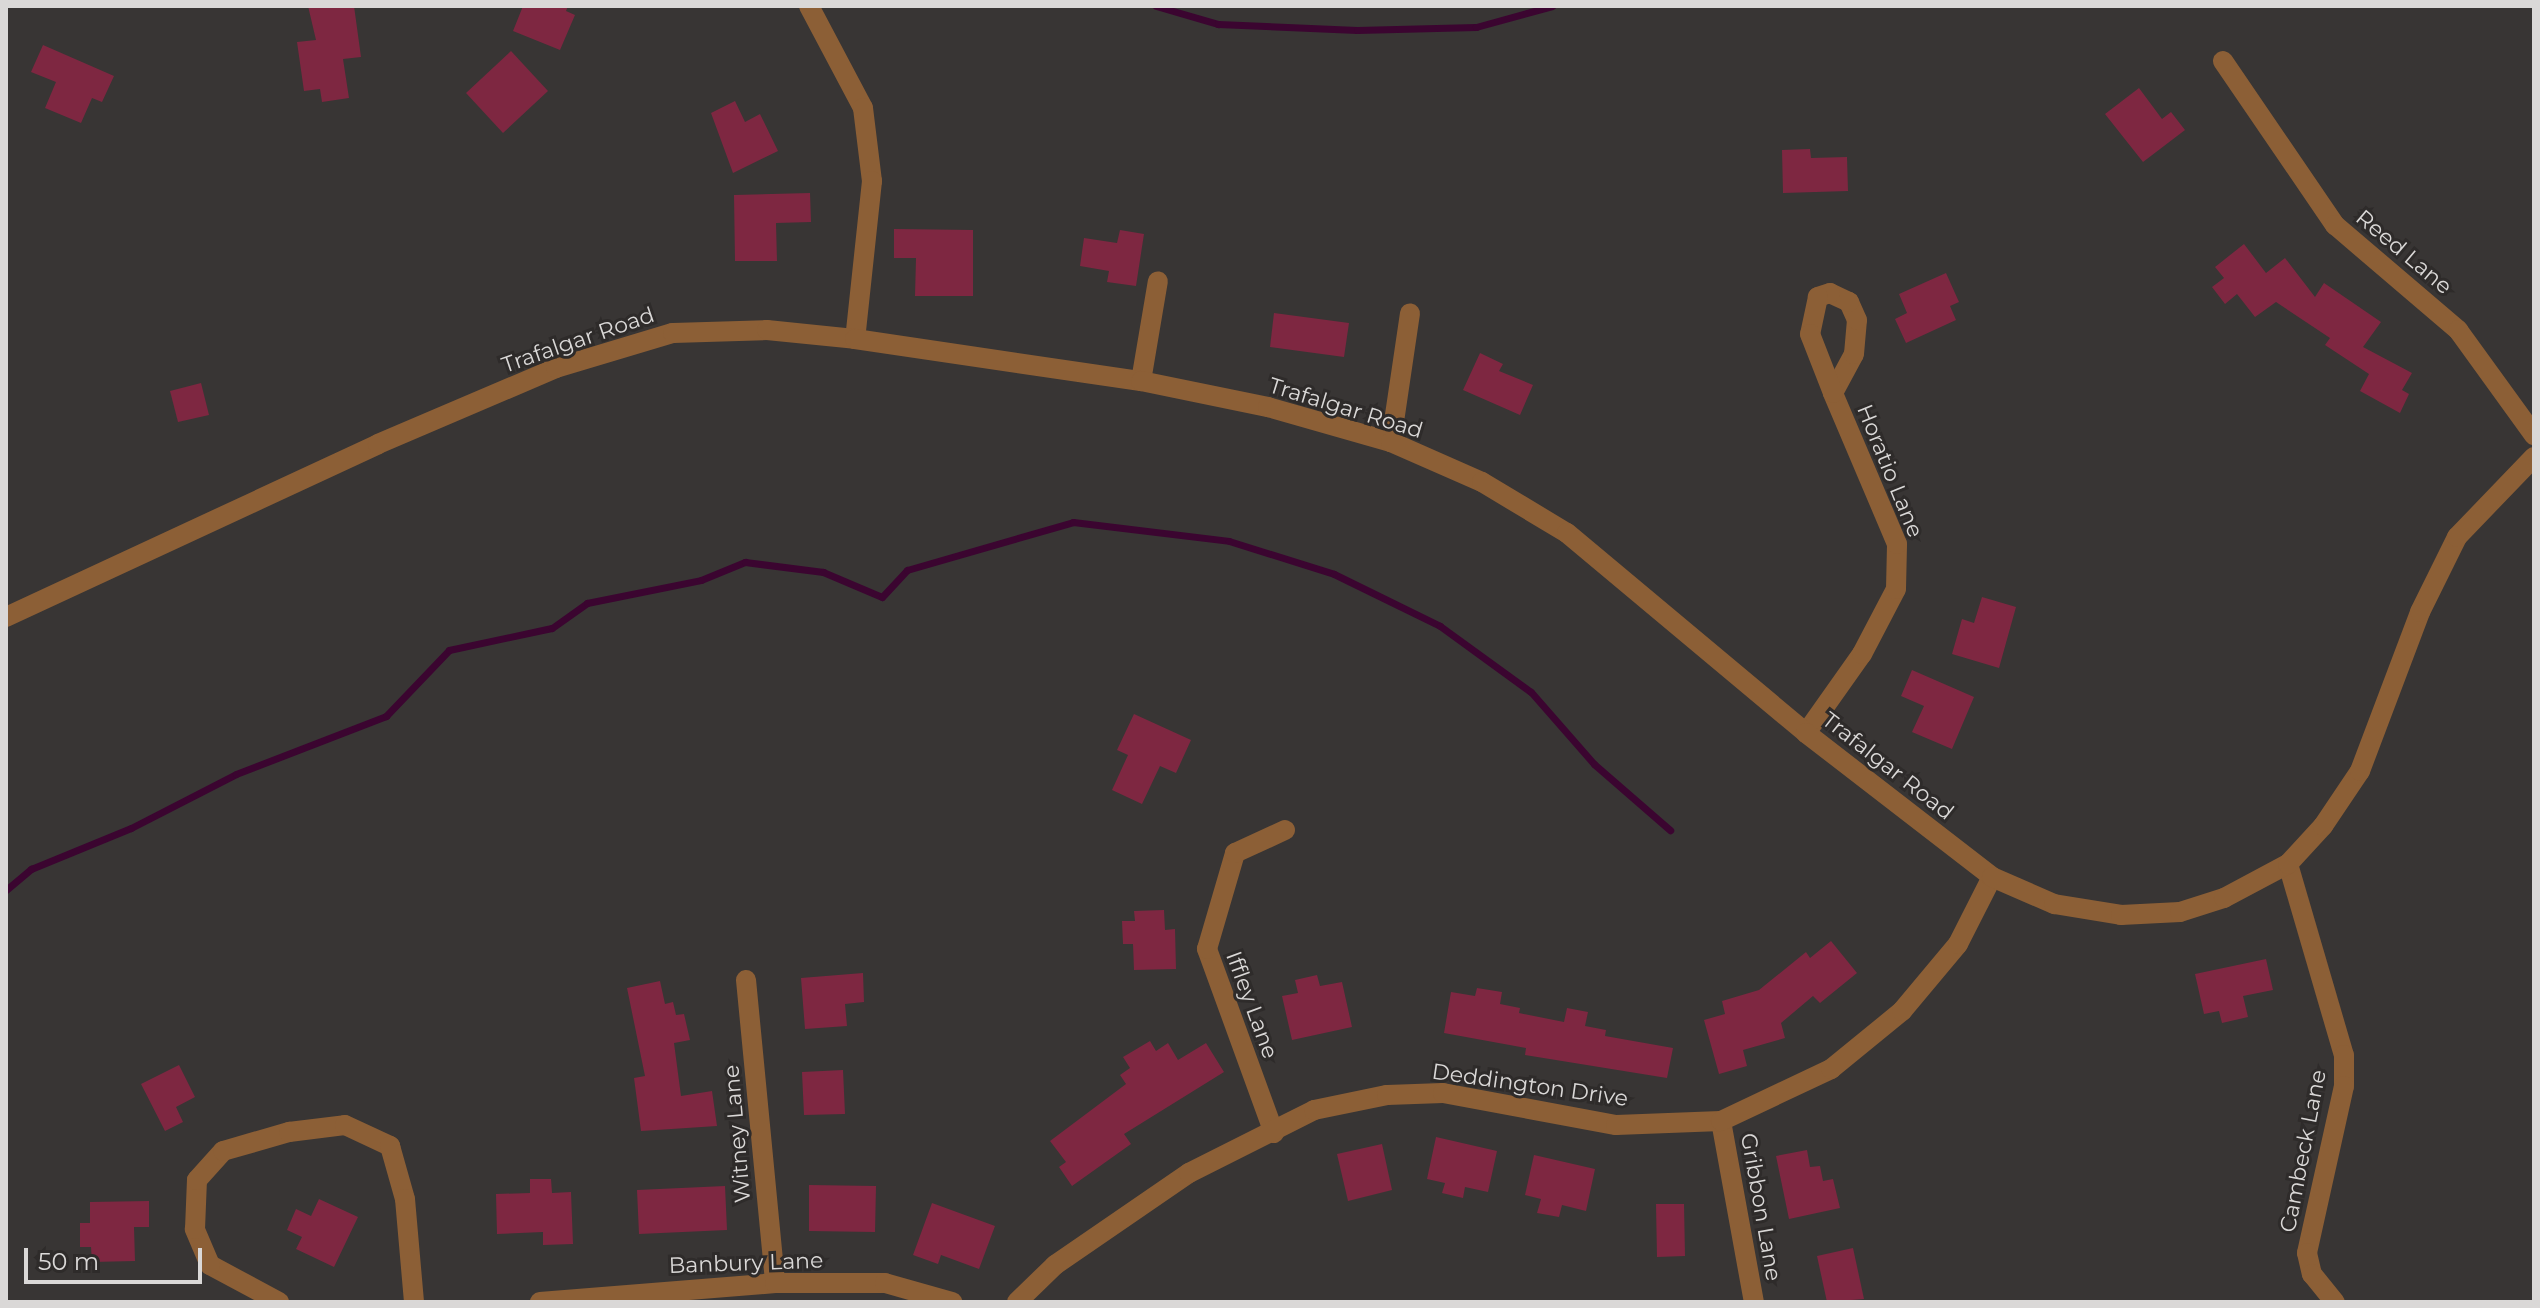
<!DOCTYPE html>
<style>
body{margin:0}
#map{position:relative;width:2540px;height:1308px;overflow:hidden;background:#383534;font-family:Montserrat,sans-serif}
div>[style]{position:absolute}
.stream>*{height:7px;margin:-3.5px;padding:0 3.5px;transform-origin:3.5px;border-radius:3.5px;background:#3b0530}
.building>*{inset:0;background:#7e2741}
.minor>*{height:20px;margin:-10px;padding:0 10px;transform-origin:10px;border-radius:10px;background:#8c5f36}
.tertiary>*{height:20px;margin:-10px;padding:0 10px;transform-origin:10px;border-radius:10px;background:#8c5f36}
span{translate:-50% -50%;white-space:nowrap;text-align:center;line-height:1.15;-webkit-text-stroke:6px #2e2b2a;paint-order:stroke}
.street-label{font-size:22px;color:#dad8d7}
.frame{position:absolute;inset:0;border:8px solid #dad8d7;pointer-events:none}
.scale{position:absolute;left:24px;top:1248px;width:178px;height:36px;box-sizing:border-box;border:4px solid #dad8d7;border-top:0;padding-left:10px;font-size:24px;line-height:28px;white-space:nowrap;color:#dad8d7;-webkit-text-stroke:6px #2e2b2a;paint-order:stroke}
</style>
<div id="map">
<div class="stream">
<i style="left:1156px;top:6px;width:65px;rotate:16.2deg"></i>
<i style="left:1218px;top:24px;width:139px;rotate:2.5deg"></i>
<i style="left:1357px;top:30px;width:119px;rotate:-1.4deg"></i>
<i style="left:1476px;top:27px;width:79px;rotate:-15.4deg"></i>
<i style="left:6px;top:890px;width:33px;rotate:-40deg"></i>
<i style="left:31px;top:869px;width:108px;rotate:-22.3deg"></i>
<i style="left:131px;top:828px;width:118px;rotate:-27.2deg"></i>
<i style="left:236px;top:774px;width:161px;rotate:-21.1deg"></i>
<i style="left:386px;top:716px;width:91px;rotate:-46.3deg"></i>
<i style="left:449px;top:650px;width:105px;rotate:-12.1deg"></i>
<i style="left:552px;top:628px;width:43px;rotate:-35.5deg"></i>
<i style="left:587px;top:603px;width:116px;rotate:-11.4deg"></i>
<i style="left:701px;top:580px;width:48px;rotate:-22.2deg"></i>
<i style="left:745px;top:562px;width:79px;rotate:7.3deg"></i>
<i style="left:823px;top:572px;width:64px;rotate:23deg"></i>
<i style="left:882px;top:597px;width:37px;rotate:-47deg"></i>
<i style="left:907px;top:570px;width:173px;rotate:-16.1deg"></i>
<i style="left:1073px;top:522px;width:157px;rotate:6.9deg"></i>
<i style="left:1229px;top:541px;width:110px;rotate:17.4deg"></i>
<i style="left:1334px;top:574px;width:118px;rotate:26.1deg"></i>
<i style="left:1440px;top:626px;width:112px;rotate:36deg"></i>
<i style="left:1531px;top:692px;width:96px;rotate:48.8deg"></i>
<i style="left:1594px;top:764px;width:101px;rotate:41deg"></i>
</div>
<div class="building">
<i style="clip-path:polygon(308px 6px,354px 6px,361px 57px,343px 59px,349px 98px,322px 102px,320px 89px,304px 91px,297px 42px,316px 40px)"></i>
<i style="clip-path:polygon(523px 6px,568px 6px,566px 11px,575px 15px,560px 50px,513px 31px)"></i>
<i style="clip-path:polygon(43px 45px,114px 76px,102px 102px,92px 98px,81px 123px,45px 108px,56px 82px,31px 72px)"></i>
<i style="clip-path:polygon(511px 51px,548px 91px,503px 133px,466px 93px)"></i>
<i style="clip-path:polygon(2139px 88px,2162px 119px,2171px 112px,2185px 130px,2143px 162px,2105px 114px)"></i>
<i style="clip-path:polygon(735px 101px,745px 122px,760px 114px,778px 151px,733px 173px,711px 113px)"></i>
<i style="clip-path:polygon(1810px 149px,1811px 158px,1847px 157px,1848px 191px,1783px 193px,1782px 150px)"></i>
<i style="clip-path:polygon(810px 193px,811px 222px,776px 223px,777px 261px,735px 261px,734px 195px)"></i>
<i style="clip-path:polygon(894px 229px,973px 230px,973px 296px,915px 296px,916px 258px,894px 258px)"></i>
<i style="clip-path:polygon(1120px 230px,1144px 234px,1136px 286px,1107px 282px,1109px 271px,1080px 266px,1084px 238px,1117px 243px)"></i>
<i style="clip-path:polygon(2244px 244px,2266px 273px,2285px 258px,2315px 297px,2324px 283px,2381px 322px,2363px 347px,2412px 373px,2402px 390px,2409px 394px,2400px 413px,2360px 391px,2369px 374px,2325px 345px,2330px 338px,2276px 302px,2255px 317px,2237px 294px,2225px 304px,2212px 287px,2224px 278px,2215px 267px)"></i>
<i style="clip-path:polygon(1946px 273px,1959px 302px,1950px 306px,1956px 320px,1906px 343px,1895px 319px,1907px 313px,1899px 294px)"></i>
<i style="clip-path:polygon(1274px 313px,1349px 323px,1344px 357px,1270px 347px)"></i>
<i style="clip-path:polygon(1480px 353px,1503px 364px,1499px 371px,1533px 385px,1520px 415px,1463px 390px)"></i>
<i style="clip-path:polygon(201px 383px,209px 415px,178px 422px,170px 391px)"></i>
<i style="clip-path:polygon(1982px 597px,2016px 607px,1999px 668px,1952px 654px,1962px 619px,1974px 623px)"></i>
<i style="clip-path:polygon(1912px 670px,1974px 697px,1952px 749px,1912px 732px,1924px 706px,1901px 696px)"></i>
<i style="clip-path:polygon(1134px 714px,1191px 740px,1176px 773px,1160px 766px,1142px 804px,1112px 790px,1128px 755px,1117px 750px)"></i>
<i style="clip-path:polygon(1164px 910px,1165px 930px,1175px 929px,1176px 969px,1134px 970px,1133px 944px,1123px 944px,1122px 921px,1135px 921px,1134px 911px)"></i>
<i style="clip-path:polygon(1831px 941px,1857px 973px,1820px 1003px,1813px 996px,1781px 1023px,1785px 1038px,1743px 1050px,1747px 1066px,1719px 1074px,1704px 1020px,1725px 1014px,1722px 1001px,1759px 990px,1806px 952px,1810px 958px)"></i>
<i style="clip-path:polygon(2266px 959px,2273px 990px,2243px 996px,2248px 1017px,2222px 1023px,2219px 1011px,2204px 1014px,2195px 974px)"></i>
<i style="clip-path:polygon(863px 973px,864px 1002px,845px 1004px,847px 1026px,805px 1029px,801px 978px)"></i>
<i style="clip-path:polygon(1317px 975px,1320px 986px,1342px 982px,1352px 1027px,1292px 1040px,1282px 996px,1298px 993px,1295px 980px)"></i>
<i style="clip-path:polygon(660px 981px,665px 1004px,673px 1002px,676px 1015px,684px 1014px,690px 1040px,674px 1043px,681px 1096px,712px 1091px,717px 1126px,641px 1131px,634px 1078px,645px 1076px,627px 988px)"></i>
<i style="clip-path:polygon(1477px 988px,1502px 992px,1500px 1004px,1520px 1008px,1519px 1013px,1564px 1022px,1567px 1008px,1588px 1012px,1585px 1026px,1606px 1030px,1605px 1036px,1673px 1048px,1667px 1078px,1525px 1055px,1526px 1048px,1444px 1033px,1451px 992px,1475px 996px)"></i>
<i style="clip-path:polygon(1150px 1041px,1156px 1051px,1168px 1043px,1178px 1060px,1206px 1043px,1224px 1072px,1124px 1134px,1131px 1144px,1072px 1186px,1059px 1167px,1066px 1162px,1050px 1141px,1126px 1084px,1120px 1075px,1130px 1068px,1123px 1057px)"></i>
<i style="clip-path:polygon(179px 1065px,195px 1097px,176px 1107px,183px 1122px,165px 1131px,141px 1084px)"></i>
<i style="clip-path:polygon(843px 1070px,845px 1114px,804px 1115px,802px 1072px)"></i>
<i style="clip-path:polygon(1436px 1137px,1497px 1151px,1488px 1192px,1465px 1187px,1463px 1198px,1442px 1193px,1445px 1183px,1427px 1179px)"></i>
<i style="clip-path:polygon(1382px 1144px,1392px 1190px,1348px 1201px,1337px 1154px)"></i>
<i style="clip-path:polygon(1807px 1150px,1810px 1167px,1820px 1166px,1823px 1181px,1833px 1179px,1840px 1208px,1789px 1219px,1776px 1156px)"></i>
<i style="clip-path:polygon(1534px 1155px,1595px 1169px,1586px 1211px,1562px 1205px,1559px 1217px,1537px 1213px,1541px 1199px,1525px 1195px)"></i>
<i style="clip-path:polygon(530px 1179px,551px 1179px,552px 1193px,571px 1192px,573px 1244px,543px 1245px,543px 1232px,497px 1234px,496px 1194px,530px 1193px)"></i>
<i style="clip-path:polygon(809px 1185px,876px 1186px,875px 1232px,809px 1231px)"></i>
<i style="clip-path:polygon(725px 1186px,727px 1230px,639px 1234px,637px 1190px)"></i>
<i style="clip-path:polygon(319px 1199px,358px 1217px,334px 1267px,296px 1249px,302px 1237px,287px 1230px,296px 1209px,311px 1216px)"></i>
<i style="clip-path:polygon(149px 1201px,149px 1227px,134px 1227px,135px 1261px,92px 1262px,91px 1247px,80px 1247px,80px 1223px,90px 1223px,90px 1202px)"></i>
<i style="clip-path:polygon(932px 1203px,995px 1226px,979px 1269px,941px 1255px,938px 1264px,913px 1255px)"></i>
<i style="clip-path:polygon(1656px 1204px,1684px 1204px,1685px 1256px,1657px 1257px)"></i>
<i style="clip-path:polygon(1853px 1248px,1864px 1299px,1827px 1302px,1817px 1256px)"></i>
</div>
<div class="minor">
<i style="left:809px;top:6px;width:115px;rotate:62.1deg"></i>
<i style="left:863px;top:108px;width:74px;rotate:83deg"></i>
<i style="left:872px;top:181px;width:159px;rotate:96.1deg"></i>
<i style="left:2223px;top:61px;width:199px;rotate:55.7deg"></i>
<i style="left:2335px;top:225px;width:162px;rotate:40.5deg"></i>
<i style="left:2458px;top:330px;width:130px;rotate:54.1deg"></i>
<i style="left:1141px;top:381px;width:101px;rotate:-80.4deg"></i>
<i style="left:1391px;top:442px;width:130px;rotate:-81.6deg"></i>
<i style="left:1806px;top:733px;width:97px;rotate:-54.7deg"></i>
<i style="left:1862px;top:654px;width:73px;rotate:-62.4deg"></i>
<i style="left:1896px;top:589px;width:45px;rotate:-88.7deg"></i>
<i style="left:1897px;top:544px;width:164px;rotate:-113deg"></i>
<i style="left:1833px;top:393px;width:44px;rotate:-61.7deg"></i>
<i style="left:1854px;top:354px;width:34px;rotate:-85deg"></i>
<i style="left:1857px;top:320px;width:20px;rotate:-114deg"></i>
<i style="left:1849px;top:302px;width:21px;rotate:-155deg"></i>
<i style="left:1830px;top:293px;width:13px;rotate:162deg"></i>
<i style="left:1818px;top:297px;width:38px;rotate:102deg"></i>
<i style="left:1810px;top:334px;width:63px;rotate:68.7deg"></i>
<i style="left:2288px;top:864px;width:199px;rotate:73.7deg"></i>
<i style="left:2344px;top:1055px;width:31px;rotate:90deg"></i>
<i style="left:2344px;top:1086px;width:171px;rotate:102.5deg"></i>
<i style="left:2307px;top:1253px;width:22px;rotate:77deg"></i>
<i style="left:2312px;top:1274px;width:36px;rotate:51deg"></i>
<i style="left:746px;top:980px;width:304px;rotate:84.5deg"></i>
<i style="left:1721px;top:1121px;width:184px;rotate:79.7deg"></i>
<i style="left:1274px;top:1133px;width:196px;rotate:-110deg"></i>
<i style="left:1207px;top:949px;width:100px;rotate:-73.7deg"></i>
<i style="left:1235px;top:853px;width:55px;rotate:-24.7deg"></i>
<i style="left:279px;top:1302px;width:78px;rotate:-151.8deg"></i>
<i style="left:210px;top:1265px;width:39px;rotate:-113deg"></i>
<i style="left:195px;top:1229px;width:49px;rotate:-87.7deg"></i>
<i style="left:197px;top:1180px;width:39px;rotate:-48deg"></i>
<i style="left:223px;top:1151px;width:69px;rotate:-16.1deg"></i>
<i style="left:289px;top:1132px;width:56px;rotate:-7.1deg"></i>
<i style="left:345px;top:1125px;width:50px;rotate:25deg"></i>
<i style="left:390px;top:1146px;width:55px;rotate:74.2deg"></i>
<i style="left:405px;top:1199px;width:103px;rotate:85deg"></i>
<i style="left:540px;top:1302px;width:236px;rotate:-4.6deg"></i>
<i style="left:775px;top:1283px;width:110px"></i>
<i style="left:885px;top:1283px;width:70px;rotate:15.8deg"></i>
<i style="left:1017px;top:1302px;width:53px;rotate:-44.2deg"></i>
<i style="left:1055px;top:1265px;width:163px;rotate:-34.5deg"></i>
<i style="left:1189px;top:1173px;width:140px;rotate:-26.7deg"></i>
<i style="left:1314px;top:1110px;width:75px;rotate:-11.6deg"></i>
<i style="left:1387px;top:1095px;width:56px;rotate:-2deg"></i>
<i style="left:1443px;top:1093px;width:176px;rotate:10.5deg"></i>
<i style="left:1616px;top:1125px;width:105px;rotate:-2.2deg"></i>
<i style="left:1721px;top:1121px;width:122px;rotate:-25.3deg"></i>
<i style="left:1831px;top:1069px;width:92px;rotate:-39.2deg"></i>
<i style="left:1902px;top:1011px;width:87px;rotate:-50.1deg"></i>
<i style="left:1958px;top:944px;width:75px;rotate:-63.1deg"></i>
</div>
<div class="tertiary">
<i style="left:6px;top:617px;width:410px;rotate:-24.9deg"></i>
<i style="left:378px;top:444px;width:194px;rotate:-23.1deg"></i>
<i style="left:556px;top:368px;width:122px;rotate:-16.7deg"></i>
<i style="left:673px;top:333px;width:94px;rotate:-1.8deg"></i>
<i style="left:767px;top:330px;width:88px;rotate:5.8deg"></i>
<i style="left:855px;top:339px;width:289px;rotate:8.4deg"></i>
<i style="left:1141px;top:381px;width:130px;rotate:11.6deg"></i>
<i style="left:1268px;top:407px;width:128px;rotate:15.9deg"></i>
<i style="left:1391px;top:442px;width:99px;rotate:23.7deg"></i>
<i style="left:1482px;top:482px;width:99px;rotate:31deg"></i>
<i style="left:1567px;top:533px;width:312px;rotate:39.9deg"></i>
<i style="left:1806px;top:733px;width:235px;rotate:37.7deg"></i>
<i style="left:1992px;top:877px;width:68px;rotate:23.5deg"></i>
<i style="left:2054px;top:904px;width:68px;rotate:9.3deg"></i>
<i style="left:2121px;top:915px;width:59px;rotate:-2.9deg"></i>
<i style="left:2180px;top:912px;width:46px;rotate:-17.7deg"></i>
<i style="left:2224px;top:898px;width:72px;rotate:-28deg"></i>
<i style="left:2288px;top:864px;width:52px;rotate:-47.4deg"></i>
<i style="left:2323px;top:826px;width:66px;rotate:-56.1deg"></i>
<i style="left:2360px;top:771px;width:170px;rotate:-69.3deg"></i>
<i style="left:2420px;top:612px;width:84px;rotate:-63.7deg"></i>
<i style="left:2457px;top:537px;width:111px;rotate:-46.1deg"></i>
</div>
<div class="street-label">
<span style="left:2404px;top:252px;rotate:40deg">Reed Lane</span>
<span style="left:578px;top:340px;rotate:-19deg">Trafalgar Road</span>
<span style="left:1346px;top:408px;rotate:17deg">Trafalgar Road</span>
<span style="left:1890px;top:471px;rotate:68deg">Horatio Lane</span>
<span style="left:1888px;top:766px;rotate:38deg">Trafalgar Road</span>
<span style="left:1252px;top:1005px;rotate:70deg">Iffley Lane</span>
<span style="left:1530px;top:1085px;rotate:8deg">Deddington Drive</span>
<span style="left:737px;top:1134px;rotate:-95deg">Witney Lane</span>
<span style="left:2303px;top:1151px;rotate:-79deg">Cambeck Lane</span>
<span style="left:1761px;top:1207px;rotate:80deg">Gribbon Lane</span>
<span style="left:746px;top:1263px;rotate:-2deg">Banbury Lane</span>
</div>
<div class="frame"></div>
<div class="scale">50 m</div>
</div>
